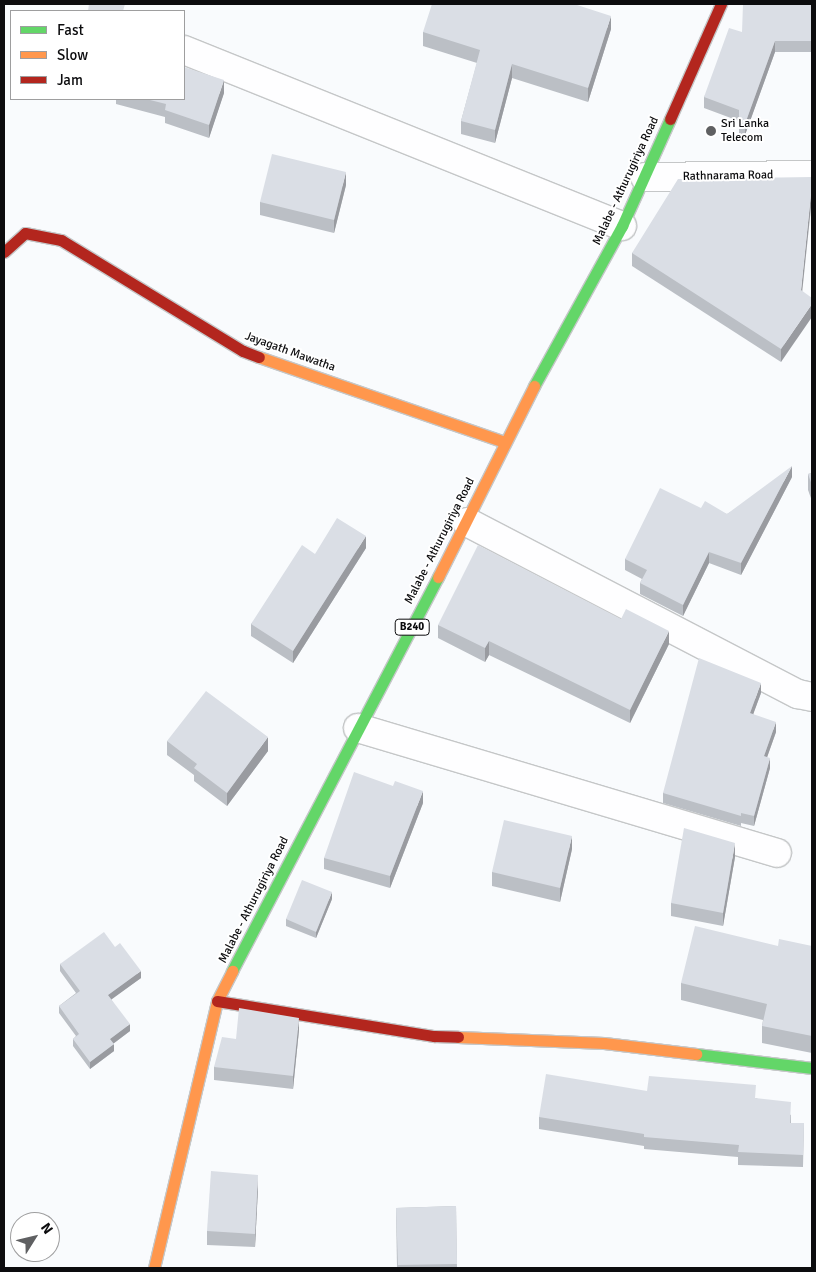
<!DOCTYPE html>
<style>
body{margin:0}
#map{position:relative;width:816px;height:1272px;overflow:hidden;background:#f9fbfd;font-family:Signika,sans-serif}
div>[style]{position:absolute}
.roads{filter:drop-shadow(1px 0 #c5c7c8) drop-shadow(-1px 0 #c5c7c8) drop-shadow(0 1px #c5c7c8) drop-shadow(0 -1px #c5c7c8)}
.street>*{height:28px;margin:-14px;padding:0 14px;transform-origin:14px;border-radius:14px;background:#fefeff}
.fast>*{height:11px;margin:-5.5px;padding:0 5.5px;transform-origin:5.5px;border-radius:5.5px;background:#63d668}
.slow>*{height:11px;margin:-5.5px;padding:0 5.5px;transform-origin:5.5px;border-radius:5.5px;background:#ff974d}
.jam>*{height:11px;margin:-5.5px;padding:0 5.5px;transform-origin:5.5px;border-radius:5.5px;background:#b3261e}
.wall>*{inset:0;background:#bbbfc5}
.shaded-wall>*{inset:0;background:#999ba0}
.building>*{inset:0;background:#dadee5}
.dots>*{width:14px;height:14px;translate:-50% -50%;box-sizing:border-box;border:2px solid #fff;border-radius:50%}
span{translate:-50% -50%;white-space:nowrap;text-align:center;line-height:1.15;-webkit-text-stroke:4px #fff;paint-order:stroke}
.shield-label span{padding:1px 4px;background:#fff;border:1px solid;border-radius:4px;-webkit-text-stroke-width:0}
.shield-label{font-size:11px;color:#0c0c0e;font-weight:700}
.poi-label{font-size:12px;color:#0c0c0e}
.left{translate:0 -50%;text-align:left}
.street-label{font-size:12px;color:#0c0c0e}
.frame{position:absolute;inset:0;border:5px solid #0c0c0e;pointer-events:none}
.legend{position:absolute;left:10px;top:10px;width:175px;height:90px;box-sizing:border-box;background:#fff;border:1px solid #9e9e9f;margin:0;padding:6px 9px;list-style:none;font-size:15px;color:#0c0c0e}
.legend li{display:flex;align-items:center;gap:10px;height:25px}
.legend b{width:25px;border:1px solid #9e9e9f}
.north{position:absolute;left:10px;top:1212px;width:50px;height:50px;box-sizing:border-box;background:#fff;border:1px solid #9e9e9f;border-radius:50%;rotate:54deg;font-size:14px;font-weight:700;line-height:20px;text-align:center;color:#0c0c0e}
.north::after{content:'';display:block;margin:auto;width:18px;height:22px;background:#5f6062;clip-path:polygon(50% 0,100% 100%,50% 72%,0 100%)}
</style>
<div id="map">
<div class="roads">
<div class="street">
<i style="left:184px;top:50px;width:472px;rotate:21.9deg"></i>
<i style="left:645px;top:177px;width:167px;rotate:-0.7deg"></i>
<i style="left:467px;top:522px;width:373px;rotate:27.5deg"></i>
<i style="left:798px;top:694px;width:14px;rotate:12deg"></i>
<i style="left:358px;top:728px;width:437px;rotate:16.6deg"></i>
</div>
<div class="fast">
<i style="left:534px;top:386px;width:183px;rotate:-61.2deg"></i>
<i style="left:622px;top:226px;width:117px;rotate:-65.8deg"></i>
<i style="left:232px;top:971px;width:445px;rotate:-62.4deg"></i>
<i style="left:696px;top:1054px;width:117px;rotate:6.9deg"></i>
</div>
<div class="slow">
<i style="left:259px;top:357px;width:259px;rotate:19.1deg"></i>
<i style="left:438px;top:577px;width:214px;rotate:-63.3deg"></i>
<i style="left:458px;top:1037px;width:146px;rotate:2.4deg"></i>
<i style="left:604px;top:1043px;width:93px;rotate:6.8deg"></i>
<i style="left:154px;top:1268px;width:274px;rotate:-76.7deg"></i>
<i style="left:217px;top:1001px;width:34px;rotate:-63deg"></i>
</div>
<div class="jam">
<i style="left:670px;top:119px;width:126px;rotate:-66.1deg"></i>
<i style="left:4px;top:252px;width:28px;rotate:-42deg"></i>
<i style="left:25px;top:233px;width:37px;rotate:11deg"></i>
<i style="left:61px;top:240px;width:213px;rotate:31.4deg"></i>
<i style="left:243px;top:351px;width:17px;rotate:21deg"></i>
<i style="left:217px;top:1001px;width:220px;rotate:9.2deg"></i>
<i style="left:434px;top:1036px;width:24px;rotate:2deg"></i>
</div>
</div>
<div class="wall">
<i style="clip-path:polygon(812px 4px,812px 52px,775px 52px,745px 135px,739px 133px,739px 121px,704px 108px,704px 97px,742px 32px)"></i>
<i style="clip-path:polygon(611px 29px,588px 102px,512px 78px,495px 143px,461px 134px,461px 121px,477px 63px,423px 46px,423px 32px)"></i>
<i style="clip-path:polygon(224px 93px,209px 138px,165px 123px,165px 117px,116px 104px,116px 99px,184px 99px)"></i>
<i style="clip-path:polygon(812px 177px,781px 362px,632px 266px,632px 253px)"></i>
<i style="clip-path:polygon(346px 185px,334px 233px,260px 215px,260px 202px)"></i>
<i style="clip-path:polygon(812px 473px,812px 501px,808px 490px,808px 474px)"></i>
<i style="clip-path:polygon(792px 477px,741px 575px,709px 563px,683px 616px,640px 594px,640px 583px,642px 579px,625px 570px,625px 559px,701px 508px,727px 514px)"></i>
<i style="clip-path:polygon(366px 548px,293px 663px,251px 636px,251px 624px,315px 554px)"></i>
<i style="clip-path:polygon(438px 625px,669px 644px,630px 723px,489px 655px,485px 662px,438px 638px)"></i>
<i style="clip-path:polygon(761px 693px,753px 714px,776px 732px,767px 757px,770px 768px,754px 826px,741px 823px,741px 826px,663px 803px,663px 793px)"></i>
<i style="clip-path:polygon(167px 741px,268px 751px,227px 806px,194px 781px,194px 775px,167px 755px)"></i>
<i style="clip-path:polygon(423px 803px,390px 888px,324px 869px,324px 858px)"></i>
<i style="clip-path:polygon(572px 849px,560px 902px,492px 886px,492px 872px)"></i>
<i style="clip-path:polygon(735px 857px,723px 926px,671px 916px,671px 903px)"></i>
<i style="clip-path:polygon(332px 899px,316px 938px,286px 926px,286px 919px)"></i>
<i style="clip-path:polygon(778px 946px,812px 946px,812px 1053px,762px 1043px,762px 1026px,763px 1020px,681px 1000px,681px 983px)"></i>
<i style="clip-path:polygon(115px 947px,141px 978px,111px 999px,130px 1031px,113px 1044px,114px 1051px,90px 1069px,73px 1046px,73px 1039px,76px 1036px,59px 1013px,59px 1006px,76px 993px,60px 971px,60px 964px)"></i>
<i style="clip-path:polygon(299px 1030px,293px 1089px,214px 1080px,214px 1067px,236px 1039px)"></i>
<i style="clip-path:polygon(647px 1091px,756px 1098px,791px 1115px,791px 1123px,804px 1123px,803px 1167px,738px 1165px,738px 1157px,644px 1149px,644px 1146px,539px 1129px,539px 1117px)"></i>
<i style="clip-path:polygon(258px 1188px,255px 1247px,207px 1245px,207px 1231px)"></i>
<i style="clip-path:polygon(456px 1206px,457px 1268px,397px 1268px,396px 1208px)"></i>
</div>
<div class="shaded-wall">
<i style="clip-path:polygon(611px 16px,611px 29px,588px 102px,588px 88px)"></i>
<i style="clip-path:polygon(775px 41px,775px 52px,745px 135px,745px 124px)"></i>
<i style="clip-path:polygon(512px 64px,512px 78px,495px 143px,495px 130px)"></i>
<i style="clip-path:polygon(224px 80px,224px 93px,209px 138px,209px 125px)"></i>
<i style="clip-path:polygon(346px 172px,346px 185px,334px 233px,334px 220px)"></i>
<i style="clip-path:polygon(812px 184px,812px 198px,801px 303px,801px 290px)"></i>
<i style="clip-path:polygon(812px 304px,812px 317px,781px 362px,781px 349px)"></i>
<i style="clip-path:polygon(792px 466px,792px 477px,741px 575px,741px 563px)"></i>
<i style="clip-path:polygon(366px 536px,366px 548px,293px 663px,293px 651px)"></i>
<i style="clip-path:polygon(709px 552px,709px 563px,683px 616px,683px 605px)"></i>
<i style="clip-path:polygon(669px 631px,669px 644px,630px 723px,630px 710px)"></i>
<i style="clip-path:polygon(489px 641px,489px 655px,485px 662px,485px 648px)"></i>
<i style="clip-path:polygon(761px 683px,761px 693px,750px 723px,750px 713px)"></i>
<i style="clip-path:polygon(776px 722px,776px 732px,764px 766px,764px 756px)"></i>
<i style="clip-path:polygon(268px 737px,268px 751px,227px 806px,227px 793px)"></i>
<i style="clip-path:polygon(770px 758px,770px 768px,754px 826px,754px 816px)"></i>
<i style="clip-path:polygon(423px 791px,423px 803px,390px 888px,390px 876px)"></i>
<i style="clip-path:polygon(572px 836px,572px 849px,560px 902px,560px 888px)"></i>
<i style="clip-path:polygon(735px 843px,735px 857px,723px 926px,723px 913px)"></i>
<i style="clip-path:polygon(332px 892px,332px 899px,316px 938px,316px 932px)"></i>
<i style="clip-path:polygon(141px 971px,141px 978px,108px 1002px,108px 995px)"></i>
<i style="clip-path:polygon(299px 1018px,299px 1030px,293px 1089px,293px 1076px)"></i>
<i style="clip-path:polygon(130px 1024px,130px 1031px,110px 1046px,110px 1039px)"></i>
<i style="clip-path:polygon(114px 1044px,114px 1051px,90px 1069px,90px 1062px)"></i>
<i style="clip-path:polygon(258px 1175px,258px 1188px,255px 1247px,255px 1234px)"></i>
</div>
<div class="building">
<i style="clip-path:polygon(89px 4px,125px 4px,123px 11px,88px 11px)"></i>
<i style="clip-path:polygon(432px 4px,574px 4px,611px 16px,588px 88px,512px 64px,495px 130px,461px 121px,480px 50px,423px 32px)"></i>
<i style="clip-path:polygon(743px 4px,812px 4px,812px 41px,775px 41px,745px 124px,739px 122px,739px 110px,704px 97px,729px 28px,742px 32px)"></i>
<i style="clip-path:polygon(184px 67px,224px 80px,209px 125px,165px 110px,166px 104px,146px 99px,184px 99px)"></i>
<i style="clip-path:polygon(272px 154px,346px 172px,334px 220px,260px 202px)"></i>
<i style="clip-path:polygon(812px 177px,812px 184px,801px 290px,812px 298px,812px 304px,781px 349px,632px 253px,678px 179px)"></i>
<i style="clip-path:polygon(792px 466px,741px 563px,709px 552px,683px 605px,640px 583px,647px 570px,625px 559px,660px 488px,701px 508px,705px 501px,727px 514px)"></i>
<i style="clip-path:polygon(812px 473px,812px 485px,808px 474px)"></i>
<i style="clip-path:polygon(337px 518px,366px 536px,293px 651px,251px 624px,302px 545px,315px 554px)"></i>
<i style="clip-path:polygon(478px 545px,621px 619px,626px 609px,669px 631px,630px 710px,489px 641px,485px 648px,438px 625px)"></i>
<i style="clip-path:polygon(699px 658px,761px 683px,750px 713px,776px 722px,764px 756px,770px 758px,754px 816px,741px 813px,741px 816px,663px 793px)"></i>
<i style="clip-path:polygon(206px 691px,268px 737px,227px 793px,194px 768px,197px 764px,167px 741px)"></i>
<i style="clip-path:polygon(354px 772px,393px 786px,395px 781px,423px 791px,390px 876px,324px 858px)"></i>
<i style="clip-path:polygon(504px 820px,572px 836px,560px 888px,492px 872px)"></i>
<i style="clip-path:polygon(684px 828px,735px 843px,723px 913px,671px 903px)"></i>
<i style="clip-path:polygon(302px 880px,332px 892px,316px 932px,286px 919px)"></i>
<i style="clip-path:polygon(695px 926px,778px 946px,779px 939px,812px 946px,812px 1036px,762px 1026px,767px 1004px,681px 983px)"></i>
<i style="clip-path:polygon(104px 932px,115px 947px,120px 943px,141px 971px,108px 995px,130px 1024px,110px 1039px,114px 1044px,90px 1062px,73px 1039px,79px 1034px,59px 1006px,80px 991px,60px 964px)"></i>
<i style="clip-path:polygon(239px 1008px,299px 1018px,293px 1076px,214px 1067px,222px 1037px,236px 1039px)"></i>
<i style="clip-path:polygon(546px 1074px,647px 1091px,649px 1076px,756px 1085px,755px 1098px,791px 1102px,790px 1123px,804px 1123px,803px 1155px,738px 1152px,739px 1145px,644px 1137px,644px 1134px,539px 1117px)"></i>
<i style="clip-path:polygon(211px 1171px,258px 1175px,255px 1234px,207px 1231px)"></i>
<i style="clip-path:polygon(456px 1206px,457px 1264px,398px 1265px,396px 1208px)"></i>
</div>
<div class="dots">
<i style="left:711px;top:131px;background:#5f6062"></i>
</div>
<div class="shield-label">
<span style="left:412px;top:627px">B240</span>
</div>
<div class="poi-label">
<span class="left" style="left:721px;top:131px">Sri Lanka<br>Telecom</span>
</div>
<div class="street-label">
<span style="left:728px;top:176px;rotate:-1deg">Rathnarama Road</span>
<span style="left:626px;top:181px;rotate:-65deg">Malabe - Athurugiriya Road</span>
<span style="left:290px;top:352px;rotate:20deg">Jayagath Mawatha</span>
<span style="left:440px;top:541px;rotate:-63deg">Malabe - Athurugiriya Road</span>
<span style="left:254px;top:900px;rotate:-63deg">Malabe - Athurugiriya Road</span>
</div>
<div class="frame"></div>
<ul class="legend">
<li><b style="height:6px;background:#63d668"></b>Fast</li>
<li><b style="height:6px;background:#ff974d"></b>Slow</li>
<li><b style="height:6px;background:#b3261e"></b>Jam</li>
</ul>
<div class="north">N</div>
</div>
